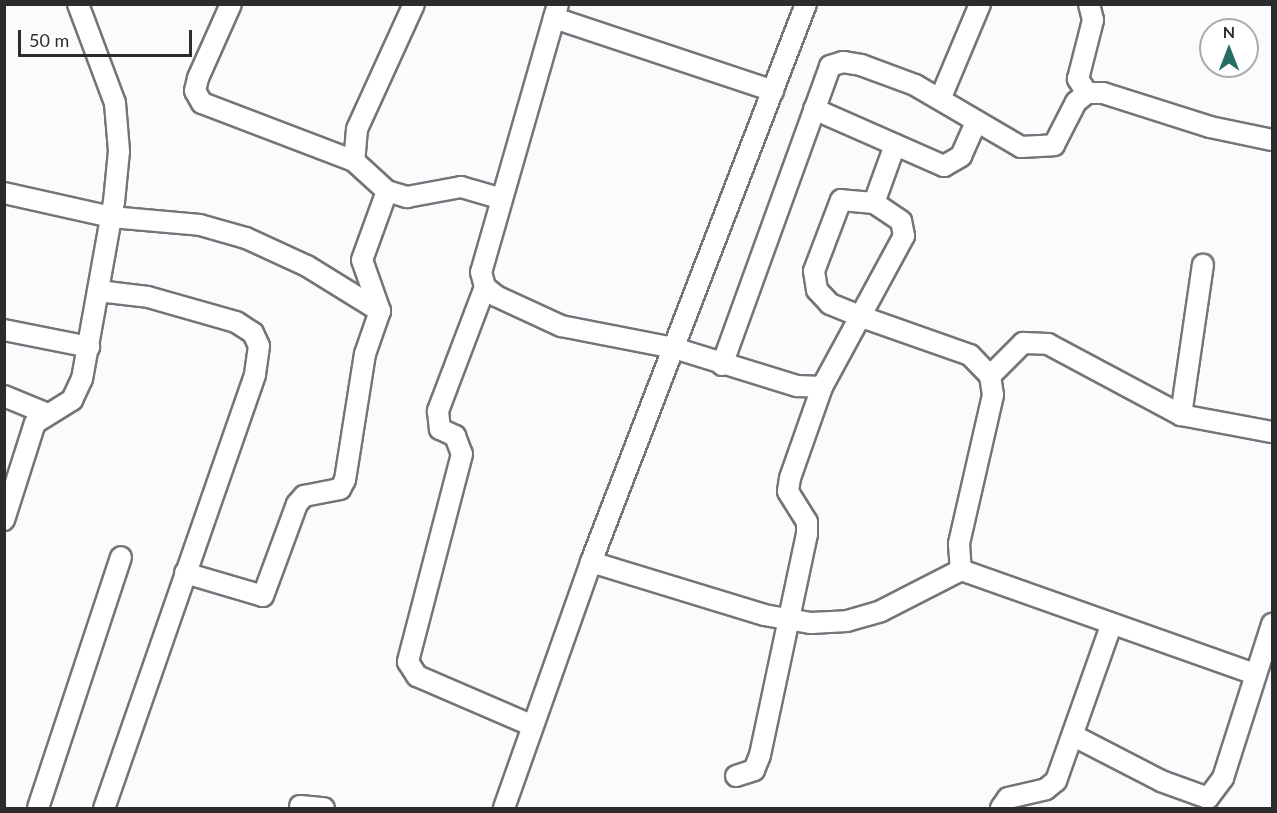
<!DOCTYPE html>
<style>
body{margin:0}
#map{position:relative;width:1277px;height:813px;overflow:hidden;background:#fbfbfe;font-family:Lato,sans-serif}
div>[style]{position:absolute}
.roads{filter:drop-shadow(2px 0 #747479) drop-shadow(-2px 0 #747479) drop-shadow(0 2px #747479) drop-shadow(0 -2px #747479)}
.minor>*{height:20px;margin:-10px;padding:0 10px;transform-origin:10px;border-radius:10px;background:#fff}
span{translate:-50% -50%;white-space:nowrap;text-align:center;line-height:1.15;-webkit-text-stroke:4.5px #fff;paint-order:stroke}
.frame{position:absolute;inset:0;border:6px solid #2c2c2e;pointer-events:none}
.north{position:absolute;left:1199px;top:18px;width:60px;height:60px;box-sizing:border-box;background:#fff;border:2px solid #ababab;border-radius:50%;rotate:0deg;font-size:16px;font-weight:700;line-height:24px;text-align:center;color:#2c2c2e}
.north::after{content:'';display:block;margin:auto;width:21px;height:27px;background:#266e64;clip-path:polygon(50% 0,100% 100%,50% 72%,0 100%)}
.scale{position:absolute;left:18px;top:30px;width:174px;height:27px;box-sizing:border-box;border:3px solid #2c2c2e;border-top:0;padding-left:8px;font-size:18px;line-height:21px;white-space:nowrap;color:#2c2c2e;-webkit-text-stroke:4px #fff;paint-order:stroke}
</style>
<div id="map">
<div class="roads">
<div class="minor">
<i style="left:231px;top:4px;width:81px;rotate:114deg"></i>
<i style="left:198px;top:78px;width:13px;rotate:103deg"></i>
<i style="left:195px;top:91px;width:14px;rotate:60deg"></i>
<i style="left:202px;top:103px;width:163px;rotate:20.9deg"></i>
<i style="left:414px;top:4px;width:137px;rotate:114.5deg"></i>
<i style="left:357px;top:129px;width:32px;rotate:95deg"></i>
<i style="left:354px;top:161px;width:45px;rotate:42.3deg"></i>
<i style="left:387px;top:191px;width:21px;rotate:17deg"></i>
<i style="left:407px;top:197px;width:55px;rotate:-10.5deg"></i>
<i style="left:461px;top:187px;width:40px;rotate:16deg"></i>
<i style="left:558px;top:4px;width:279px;rotate:106deg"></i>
<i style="left:481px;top:272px;width:16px;rotate:75deg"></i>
<i style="left:485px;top:287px;width:14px;rotate:39deg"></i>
<i style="left:496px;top:296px;width:72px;rotate:24.8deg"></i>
<i style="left:561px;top:326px;width:115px;rotate:11deg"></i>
<i style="left:674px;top:348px;width:129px;rotate:17.2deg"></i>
<i style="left:797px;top:386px;width:25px;rotate:2deg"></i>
<i style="left:822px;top:387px;width:172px;rotate:-61.5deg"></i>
<i style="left:904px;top:236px;width:15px;rotate:-101deg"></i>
<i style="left:901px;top:221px;width:32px;rotate:-146deg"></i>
<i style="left:874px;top:203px;width:62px;rotate:-70.1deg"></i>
<i style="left:554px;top:18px;width:231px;rotate:18.4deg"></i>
<i style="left:1087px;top:93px;width:17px;rotate:-123deg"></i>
<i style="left:1078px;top:79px;width:61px;rotate:-75.7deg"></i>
<i style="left:1093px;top:20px;width:16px;rotate:-104deg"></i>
<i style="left:941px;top:97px;width:101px;rotate:-67.2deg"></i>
<i style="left:814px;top:109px;width:142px;rotate:23.7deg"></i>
<i style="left:944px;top:166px;width:20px;rotate:-30deg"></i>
<i style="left:961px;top:156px;width:36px;rotate:-66deg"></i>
<i style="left:4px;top:193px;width:110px;rotate:12.6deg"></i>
<i style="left:111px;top:217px;width:89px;rotate:5.1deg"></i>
<i style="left:200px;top:225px;width:48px;rotate:15.8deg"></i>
<i style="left:246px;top:238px;width:67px;rotate:24.7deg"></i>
<i style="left:307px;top:266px;width:86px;rotate:31.7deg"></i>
<i style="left:874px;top:203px;width:33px;rotate:-175deg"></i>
<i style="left:841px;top:200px;width:76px;rotate:110.8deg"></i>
<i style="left:814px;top:271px;width:19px;rotate:81deg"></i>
<i style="left:817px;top:290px;width:19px;rotate:47deg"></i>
<i style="left:830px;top:304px;width:35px;rotate:22deg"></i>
<i style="left:862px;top:317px;width:114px;rotate:19.4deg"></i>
<i style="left:970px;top:355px;width:29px;rotate:46deg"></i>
<i style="left:990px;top:376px;width:19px;rotate:81deg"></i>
<i style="left:993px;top:395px;width:153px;rotate:102.9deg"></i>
<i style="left:959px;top:544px;width:26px;rotate:86deg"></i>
<i style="left:961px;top:570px;width:311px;rotate:19.5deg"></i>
<i style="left:485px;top:287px;width:133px;rotate:110.8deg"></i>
<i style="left:438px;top:411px;width:18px;rotate:84deg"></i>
<i style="left:440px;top:429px;width:17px;rotate:25deg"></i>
<i style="left:455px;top:436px;width:19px;rotate:69deg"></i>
<i style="left:462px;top:454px;width:215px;rotate:104.6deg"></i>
<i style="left:408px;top:662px;width:17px;rotate:57deg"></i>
<i style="left:417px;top:676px;width:124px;rotate:23.3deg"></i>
<i style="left:98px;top:291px;width:50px;rotate:6.8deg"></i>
<i style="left:148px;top:297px;width:91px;rotate:15.9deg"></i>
<i style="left:236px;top:322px;width:20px;rotate:33deg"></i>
<i style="left:253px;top:333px;width:14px;rotate:65deg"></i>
<i style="left:259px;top:346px;width:29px;rotate:98deg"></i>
<i style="left:255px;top:375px;width:459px;rotate:109.2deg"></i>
<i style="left:4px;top:330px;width:87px;rotate:11.3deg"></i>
<i style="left:722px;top:365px;width:318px;rotate:-70.1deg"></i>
<i style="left:830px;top:66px;width:14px;rotate:-17deg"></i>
<i style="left:843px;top:62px;width:18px;rotate:9deg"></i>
<i style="left:861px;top:65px;width:58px;rotate:20.3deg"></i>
<i style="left:915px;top:85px;width:123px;rotate:30.3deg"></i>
<i style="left:1021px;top:147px;width:33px;rotate:-3deg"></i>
<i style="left:1054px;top:145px;width:48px;rotate:-62.9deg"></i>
<i style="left:1076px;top:102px;width:14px;rotate:-39deg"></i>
<i style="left:1087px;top:93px;width:16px"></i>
<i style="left:1103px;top:93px;width:112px;rotate:17.6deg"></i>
<i style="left:1210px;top:127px;width:63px;rotate:11.8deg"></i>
<i style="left:990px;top:376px;width:47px;rotate:-45deg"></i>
<i style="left:1023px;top:343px;width:25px;rotate:2deg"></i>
<i style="left:1048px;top:344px;width:151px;rotate:28.1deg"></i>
<i style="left:1181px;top:415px;width:93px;rotate:10.6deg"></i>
<i style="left:4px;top:396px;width:44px;rotate:22.5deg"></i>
<i style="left:1181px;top:415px;width:152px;rotate:-81.7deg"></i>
<i style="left:4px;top:520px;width:102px;rotate:-72.3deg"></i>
<i style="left:35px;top:423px;width:44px;rotate:-31.9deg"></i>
<i style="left:72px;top:400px;width:23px;rotate:-65deg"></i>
<i style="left:82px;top:379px;width:180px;rotate:-79.8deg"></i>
<i style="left:114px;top:202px;width:51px;rotate:-84.4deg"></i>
<i style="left:119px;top:151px;width:48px;rotate:-94.8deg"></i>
<i style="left:115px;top:103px;width:106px;rotate:-110.5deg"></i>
<i style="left:591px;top:562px;width:181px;rotate:17deg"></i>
<i style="left:764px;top:615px;width:48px;rotate:9.7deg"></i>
<i style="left:811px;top:623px;width:36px;rotate:-3deg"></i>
<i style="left:847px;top:621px;width:35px;rotate:-16deg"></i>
<i style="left:881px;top:611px;width:90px;rotate:-27.1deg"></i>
<i style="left:185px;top:573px;width:81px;rotate:16.4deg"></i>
<i style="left:263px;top:596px;width:98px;rotate:-69.7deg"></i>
<i style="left:297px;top:504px;width:11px;rotate:-49deg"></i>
<i style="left:304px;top:496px;width:37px;rotate:-11deg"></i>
<i style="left:340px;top:489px;width:10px;rotate:-61deg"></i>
<i style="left:345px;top:480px;width:128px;rotate:-81deg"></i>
<i style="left:365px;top:354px;width:46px;rotate:-70.8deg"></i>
<i style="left:380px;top:311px;width:54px;rotate:-109.4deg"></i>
<i style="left:362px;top:260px;width:73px;rotate:-70.1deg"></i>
<i style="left:1074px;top:736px;width:98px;rotate:27.3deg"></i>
<i style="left:1161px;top:781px;width:50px;rotate:19.9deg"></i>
<i style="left:1208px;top:798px;width:25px;rotate:-53deg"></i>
<i style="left:1223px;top:778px;width:162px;rotate:-72.3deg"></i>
<i style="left:736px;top:776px;width:19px;rotate:-18deg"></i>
<i style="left:754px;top:770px;width:16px;rotate:-68deg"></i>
<i style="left:760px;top:755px;width:226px;rotate:-78deg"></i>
<i style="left:807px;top:534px;width:12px;rotate:-90deg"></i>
<i style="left:807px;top:522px;width:36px;rotate:-122deg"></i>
<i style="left:788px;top:491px;width:13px;rotate:-81deg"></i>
<i style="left:790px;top:478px;width:96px;rotate:-70.6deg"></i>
<i style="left:300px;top:806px;width:24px;rotate:5deg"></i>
<i style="left:38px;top:808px;width:264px;rotate:-71.7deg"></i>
<i style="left:504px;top:808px;width:261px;rotate:-70.5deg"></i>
<i style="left:591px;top:562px;width:598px;rotate:-68.93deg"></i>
<i style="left:1001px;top:808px;width:12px;rotate:-55deg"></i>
<i style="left:1008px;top:798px;width:39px;rotate:-13deg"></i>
<i style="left:1046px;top:789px;width:13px;rotate:-39deg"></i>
<i style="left:1056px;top:781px;width:164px;rotate:-70.5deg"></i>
</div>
</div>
<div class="frame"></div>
<div class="north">N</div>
<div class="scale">50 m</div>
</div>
